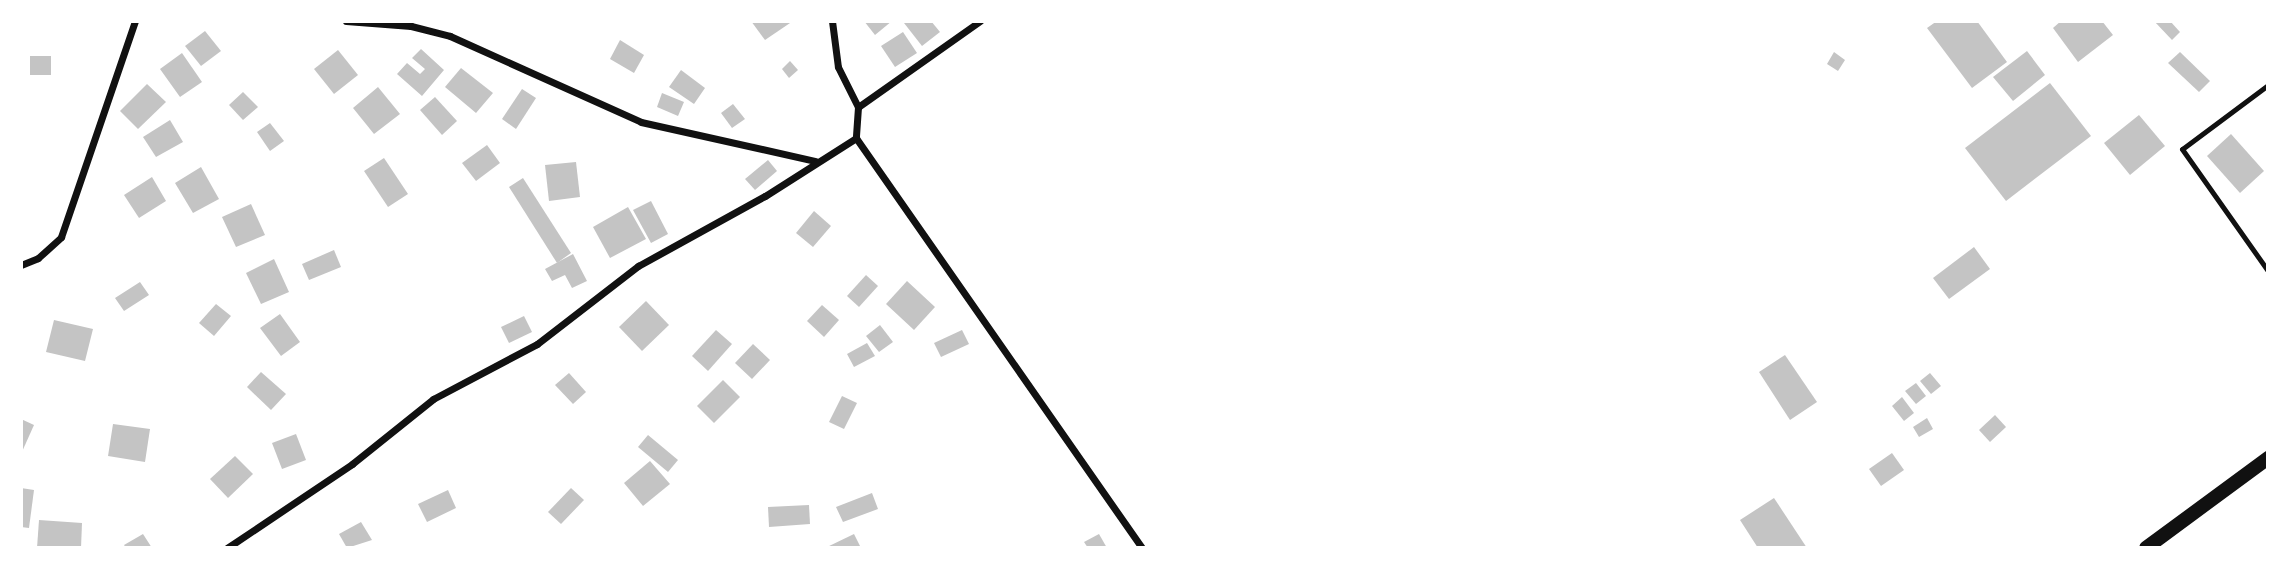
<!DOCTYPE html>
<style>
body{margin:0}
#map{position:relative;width:2289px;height:569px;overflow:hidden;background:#fff;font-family:Literata,serif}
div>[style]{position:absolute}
.building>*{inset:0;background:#c4c4c4}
.service>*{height:5px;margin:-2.5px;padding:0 2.5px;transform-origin:2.5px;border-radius:2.5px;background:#111}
.minor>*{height:7px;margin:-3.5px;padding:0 3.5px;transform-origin:3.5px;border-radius:3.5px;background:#111}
.secondary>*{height:14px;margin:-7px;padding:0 7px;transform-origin:7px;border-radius:7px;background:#111}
span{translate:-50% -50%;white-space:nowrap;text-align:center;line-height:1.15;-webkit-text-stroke:5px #fff;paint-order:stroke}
.frame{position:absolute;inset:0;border:23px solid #fff;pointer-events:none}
</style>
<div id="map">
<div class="building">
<i style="clip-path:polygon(751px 21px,793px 21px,765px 40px)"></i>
<i style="clip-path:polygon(864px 21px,892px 21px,875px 35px)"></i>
<i style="clip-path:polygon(907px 21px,931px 21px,940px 32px,922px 46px,904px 23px)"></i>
<i style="clip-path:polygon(1937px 21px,1977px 21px,2007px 62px,1972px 88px,1927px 28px)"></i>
<i style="clip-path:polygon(2061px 21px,2102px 21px,2113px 35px,2078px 62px,2053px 28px)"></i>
<i style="clip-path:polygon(2154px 21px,2170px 21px,2180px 32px,2172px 40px)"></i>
<i style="clip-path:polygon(205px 31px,221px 51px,201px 66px,185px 46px)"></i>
<i style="clip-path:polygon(903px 32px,917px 53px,895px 67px,881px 46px)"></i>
<i style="clip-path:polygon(620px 40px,644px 55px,634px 73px,610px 59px)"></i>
<i style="clip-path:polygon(421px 49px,444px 70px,422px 96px,397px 74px,407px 63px,420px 74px,425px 69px,412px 58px)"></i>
<i style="clip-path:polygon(338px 50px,358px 75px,334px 94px,314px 69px)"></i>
<i style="clip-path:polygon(2027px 51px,2045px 75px,2013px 101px,1993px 77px)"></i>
<i style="clip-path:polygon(1834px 52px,1845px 60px,1838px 71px,1827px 64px)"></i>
<i style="clip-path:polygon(2180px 52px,2210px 81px,2199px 92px,2168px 63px)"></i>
<i style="clip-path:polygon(182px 53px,202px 82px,180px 97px,160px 69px)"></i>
<i style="clip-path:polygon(30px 56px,51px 56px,51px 75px,30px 75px)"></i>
<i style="clip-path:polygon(790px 61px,798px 70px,789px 78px,782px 69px)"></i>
<i style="clip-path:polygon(461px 68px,493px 93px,476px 113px,445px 87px)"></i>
<i style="clip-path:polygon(681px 70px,705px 88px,694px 104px,669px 87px)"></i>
<i style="clip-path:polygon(2050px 83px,2091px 136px,2006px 201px,1965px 148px)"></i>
<i style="clip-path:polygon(147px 84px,166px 102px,138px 129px,120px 111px)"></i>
<i style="clip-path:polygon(378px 87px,400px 114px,374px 134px,353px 108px)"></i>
<i style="clip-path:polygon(522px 89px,536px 98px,516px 129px,502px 119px)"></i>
<i style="clip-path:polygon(243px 92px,258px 107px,243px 120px,229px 105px)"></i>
<i style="clip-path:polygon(662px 93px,684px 102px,678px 116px,657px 107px)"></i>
<i style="clip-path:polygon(435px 97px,457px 121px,442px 135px,420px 110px)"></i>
<i style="clip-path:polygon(733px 104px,745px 119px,732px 128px,721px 113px)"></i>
<i style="clip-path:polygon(2139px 115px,2165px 146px,2130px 175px,2104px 143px)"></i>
<i style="clip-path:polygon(170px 120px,183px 142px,156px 157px,143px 137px)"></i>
<i style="clip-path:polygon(270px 123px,284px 141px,270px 151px,257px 132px)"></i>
<i style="clip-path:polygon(2231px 134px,2264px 171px,2240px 193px,2207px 156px)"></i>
<i style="clip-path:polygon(487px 145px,500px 163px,476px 181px,462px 163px)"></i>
<i style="clip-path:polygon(384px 158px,408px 194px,388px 207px,364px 171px)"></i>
<i style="clip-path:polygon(768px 160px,777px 171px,755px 190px,745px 179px)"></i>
<i style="clip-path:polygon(576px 162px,580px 197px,549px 201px,545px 165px)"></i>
<i style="clip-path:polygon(201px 167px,219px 199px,193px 213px,175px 183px)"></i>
<i style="clip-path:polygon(152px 177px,166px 201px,139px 218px,124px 195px)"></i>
<i style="clip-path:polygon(523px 178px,571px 253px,557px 263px,509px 187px)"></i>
<i style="clip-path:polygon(651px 201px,668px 234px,651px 243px,633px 210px)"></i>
<i style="clip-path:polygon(251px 204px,265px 235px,236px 247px,222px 217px)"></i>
<i style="clip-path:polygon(628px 207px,646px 239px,610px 258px,593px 227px)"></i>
<i style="clip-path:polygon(814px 211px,831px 226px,813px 247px,796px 233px)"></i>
<i style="clip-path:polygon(1974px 247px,1990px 269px,1949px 299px,1933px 278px)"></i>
<i style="clip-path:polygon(334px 250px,341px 267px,309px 280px,302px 264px)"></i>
<i style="clip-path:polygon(573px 254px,587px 281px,572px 288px,565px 275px,552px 281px,545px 269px)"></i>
<i style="clip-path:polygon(274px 259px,289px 292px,261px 304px,246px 273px)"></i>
<i style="clip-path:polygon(866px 275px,878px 286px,859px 307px,847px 296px)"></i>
<i style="clip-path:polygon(907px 281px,935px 307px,914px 330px,886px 304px)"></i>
<i style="clip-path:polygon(140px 282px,149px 295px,124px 311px,115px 298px)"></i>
<i style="clip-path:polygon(646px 301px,669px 325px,642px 351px,619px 327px)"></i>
<i style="clip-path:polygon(216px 304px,231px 316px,214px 336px,199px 323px)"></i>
<i style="clip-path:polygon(822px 305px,839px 320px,824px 337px,807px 321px)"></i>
<i style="clip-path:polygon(280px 314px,300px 342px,281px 356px,260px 328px)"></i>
<i style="clip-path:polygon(524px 316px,532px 332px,509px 343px,501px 327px)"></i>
<i style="clip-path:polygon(54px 320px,93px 329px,85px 361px,46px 352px)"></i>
<i style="clip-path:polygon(880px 325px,893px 342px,879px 352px,866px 336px)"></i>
<i style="clip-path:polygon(716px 330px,732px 344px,708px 371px,692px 356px)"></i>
<i style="clip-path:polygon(962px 330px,969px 344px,941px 357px,934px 343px)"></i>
<i style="clip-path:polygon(867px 343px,875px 356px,854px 367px,847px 354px)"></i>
<i style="clip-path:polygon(753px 344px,770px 360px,752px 379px,735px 363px)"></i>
<i style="clip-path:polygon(1785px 355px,1817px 402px,1790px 420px,1759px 372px)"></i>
<i style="clip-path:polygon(261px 372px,286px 394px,271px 410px,247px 387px)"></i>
<i style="clip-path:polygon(569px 373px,586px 392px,573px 404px,555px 385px)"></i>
<i style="clip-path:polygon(1930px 373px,1941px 386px,1931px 394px,1920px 381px)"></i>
<i style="clip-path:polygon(723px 380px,740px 397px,714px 423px,697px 406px)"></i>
<i style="clip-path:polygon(1916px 383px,1926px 396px,1916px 404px,1905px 391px)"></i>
<i style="clip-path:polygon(842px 396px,857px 403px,844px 429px,829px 422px)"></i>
<i style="clip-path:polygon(1902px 397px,1914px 413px,1904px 421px,1892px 406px)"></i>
<i style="clip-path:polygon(1995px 415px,2006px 427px,1990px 442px,1979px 430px)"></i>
<i style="clip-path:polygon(1927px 418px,1933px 429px,1919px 437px,1913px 427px)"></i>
<i style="clip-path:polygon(21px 419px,34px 425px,21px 454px)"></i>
<i style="clip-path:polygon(113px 424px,150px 429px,145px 462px,108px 456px)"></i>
<i style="clip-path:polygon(296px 434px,306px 460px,282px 469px,272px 443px)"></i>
<i style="clip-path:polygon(648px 435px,678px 460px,668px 472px,638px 447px)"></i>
<i style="clip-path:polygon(1892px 453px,1904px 470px,1881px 486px,1869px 469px)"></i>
<i style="clip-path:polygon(235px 456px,253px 474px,228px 498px,210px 479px)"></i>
<i style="clip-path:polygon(650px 461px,670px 484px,643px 506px,624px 483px)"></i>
<i style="clip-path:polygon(21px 488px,34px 490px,29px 528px,21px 527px)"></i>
<i style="clip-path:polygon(571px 488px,584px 500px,561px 524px,548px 512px)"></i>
<i style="clip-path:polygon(448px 490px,456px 508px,427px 522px,418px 504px)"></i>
<i style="clip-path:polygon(872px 493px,878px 509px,843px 522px,836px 507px)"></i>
<i style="clip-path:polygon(1774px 498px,1807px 548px,1758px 548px,1740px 520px)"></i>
<i style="clip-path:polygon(809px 505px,810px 524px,769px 527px,768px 507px)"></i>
<i style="clip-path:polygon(39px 520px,82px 523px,81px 548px,37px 548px)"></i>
<i style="clip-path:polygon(361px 522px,372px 540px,347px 548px,339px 534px)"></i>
<i style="clip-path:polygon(143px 534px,152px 548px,126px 548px,124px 545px)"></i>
<i style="clip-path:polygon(854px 534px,861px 548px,825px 548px)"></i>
<i style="clip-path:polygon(1099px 534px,1107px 548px,1088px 548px,1084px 542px)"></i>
</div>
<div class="service">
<i style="left:2268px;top:85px;width:107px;rotate:143.3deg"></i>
<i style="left:2182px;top:149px;width:149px;rotate:54.8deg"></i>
</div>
<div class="minor">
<i style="left:346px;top:21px;width:65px;rotate:4.4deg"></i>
<i style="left:411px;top:26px;width:40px;rotate:14.4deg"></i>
<i style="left:450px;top:36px;width:209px;rotate:24.2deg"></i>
<i style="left:641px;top:122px;width:179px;rotate:12.6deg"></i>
<i style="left:832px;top:21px;width:46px;rotate:82.6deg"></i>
<i style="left:838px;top:67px;width:45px;rotate:63.4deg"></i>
<i style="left:980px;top:21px;width:149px;rotate:144.8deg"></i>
<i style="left:858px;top:107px;width:31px;rotate:94deg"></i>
<i style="left:856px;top:138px;width:500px;rotate:55.1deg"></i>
<i style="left:21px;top:265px;width:18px;rotate:-22deg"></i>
<i style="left:38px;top:258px;width:31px;rotate:-42deg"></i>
<i style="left:61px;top:237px;width:228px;rotate:-71.1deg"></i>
<i style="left:227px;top:548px;width:151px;rotate:-33.9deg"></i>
<i style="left:352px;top:464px;width:104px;rotate:-38.7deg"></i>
<i style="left:433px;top:399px;width:118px;rotate:-27.9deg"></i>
<i style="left:537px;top:344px;width:128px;rotate:-37.7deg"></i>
<i style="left:638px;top:266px;width:145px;rotate:-28.9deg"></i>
<i style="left:765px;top:196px;width:108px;rotate:-32.5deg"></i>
</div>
<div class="secondary">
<i style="left:2146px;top:548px;width:152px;rotate:-36.4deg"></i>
</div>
<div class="frame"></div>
</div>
